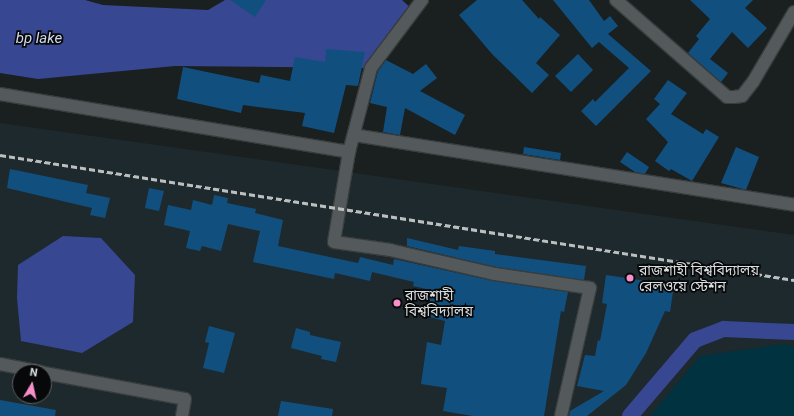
<!DOCTYPE html>
<meta charset="utf-8">
<style>
body{margin:0}
#map{position:relative;width:794px;height:416px;overflow:hidden;background:#1a1f20;font-family:Roboto,"Noto Sans Bengali",sans-serif}
div>[style]{position:absolute}
.built>*{inset:0;background:#1e292d}
.green>*{inset:0;background:#00323f}
.water>*{inset:0;background:#374791}
.canal>*{height:16px;margin:-8px;padding:0 8px;transform-origin:8px;border-radius:8px;background:#374791}
.building>*{inset:0;background:#11507e}
.roads{filter:drop-shadow(1px 0 #383c3d) drop-shadow(-1px 0 #383c3d) drop-shadow(0 1px #383c3d) drop-shadow(0 -1px #383c3d)}
.minor>*{height:12px;margin:-6px;padding:0 6px;transform-origin:6px;border-radius:6px;background:#54595b}
.rail>*{height:3px;margin-top:-1.5px;transform-origin:0;background:repeating-linear-gradient(90deg,#bbbfc0 0 6px,transparent 0 9px)}
.dots>*{width:11px;height:11px;translate:-50% -50%;box-sizing:border-box;border:2px solid #070809;border-radius:50%}
span{translate:-50% -50%;white-space:nowrap;text-align:center;line-height:1.15;-webkit-text-stroke:3.5px #070809;paint-order:stroke}
.poi-label{font-size:14px;color:#dbdedf}
.left{translate:0 -50%;text-align:left}
.water-label{font-size:15px;color:#d0d8ed;font-style:italic}
.north{position:absolute;left:12px;top:364px;width:40px;height:40px;box-sizing:border-box;background:#070809;border:1px solid #5c5e5f;border-radius:50%;rotate:9deg;font-size:11px;font-weight:700;line-height:16px;text-align:center;color:#dbdedf}
.north::after{content:'';display:block;margin:auto;width:14px;height:18px;background:#f98fca;clip-path:polygon(50% 0,100% 100%,50% 72%,0 100%)}
</style>
<div id="map">
<div class="built">
<i style="clip-path:polygon(evenodd,0 123px,794px 235px,794px 416px,0 416px,0 123px,20px 372px,44px 372px,44px 396px,20px 396px,20px 372px)"></i>
</div>
<div class="green">
<i style="clip-path:polygon(782px 344px,794px 346px,794px 416px,650px 416px,700px 356px)"></i>
</div>
<div class="water">
<i style="clip-path:polygon(0 0,85px 0,103px 5px,208px 10px,225px 0,402px 0,414px 11px,371px 68px,175px 66px,38px 79px,0 73px)"></i>
<i style="clip-path:polygon(63px 236px,101px 238px,135px 275px,133px 322px,82px 353px,21px 341px,17px 298px,18px 265px)"></i>
</div>
<div class="canal">
<i style="left:630px;top:416px;width:100px;rotate:-49.5deg"></i>
<i style="left:695px;top:340px;width:31px;rotate:-21deg"></i>
<i style="left:724px;top:329px;width:70px;rotate:2.5deg"></i>
</div>
<div class="building">
<i style="clip-path:polygon(230px 0,266px 0,255px 17px)"></i>
<i style="clip-path:polygon(477px 0,522px 0,539px 19px,540px 17px,560px 35px,536px 63px,549px 75px,532px 93px,492px 54px,459px 15px)"></i>
<i style="clip-path:polygon(553px 0,589px 0,604px 21px,610px 16px,618px 26px,608px 34px,651px 71px,596px 126px,581px 111px,593px 99px,595px 102px,629px 68px,599px 42px,592px 48px)"></i>
<i style="clip-path:polygon(690px 0,753px 0,745px 8px,767px 28px,748px 48px,732px 32px,710px 59px,728px 73px,721px 82px,688px 53px,699px 39px,696px 36px,710px 19px)"></i>
<i style="clip-path:polygon(326px 49px,365px 52px,358px 86px,346px 85px,334px 133px,302px 126px,305px 113px,243px 105px,241px 113px,177px 99px,183px 67px,259px 83px,261px 75px,290px 81px,295px 57px,325px 62px)"></i>
<i style="clip-path:polygon(578px 54px,593px 70px,571px 92px,555px 76px)"></i>
<i style="clip-path:polygon(386px 60px,413px 74px,426px 64px,437px 78px,420px 91px,465px 115px,455px 135px,405px 108px,400px 135px,383px 132px,387px 107px,370px 103px,378px 71px)"></i>
<i style="clip-path:polygon(668px 80px,687px 93px,671px 114px,703px 134px,706px 129px,719px 137px,692px 181px,671px 169px,669px 171px,655px 161px,668px 142px,646px 119px,660px 104px,654px 99px)"></i>
<i style="clip-path:polygon(524px 147px,561px 153px,560px 160px,523px 154px)"></i>
<i style="clip-path:polygon(736px 147px,759px 157px,746px 190px,721px 183px)"></i>
<i style="clip-path:polygon(627px 152px,649px 167px,645px 174px,635px 172px,620px 162px)"></i>
<i style="clip-path:polygon(10px 169px,88px 185px,86px 193px,110px 198px,105px 218px,90px 215px,92px 208px,7px 188px)"></i>
<i style="clip-path:polygon(149px 188px,164px 191px,159px 211px,145px 208px)"></i>
<i style="clip-path:polygon(214px 195px,228px 198px,227px 203px,256px 209px,255px 213px,283px 220px,278px 246px,358px 263px,360px 257px,393px 265px,394px 259px,493px 281px,568px 292px,564px 312px,561px 311px,544px 416px,473px 416px,443px 411px,447px 388px,421px 384px,427px 342px,441px 345px,445px 321px,425px 316px,431px 290px,413px 286px,414px 282px,372px 272px,370px 281px,335px 273px,334px 279px,253px 262px,260px 231px,228px 224px,221px 251px,202px 246px,200px 251px,186px 248px,190px 231px,164px 225px,168px 205px,191px 210px,193px 200px,212px 205px)"></i>
<i style="clip-path:polygon(407px 238px,458px 250px,459px 246px,495px 251px,495px 254px,586px 266px,584px 280px,496px 267px,407px 246px)"></i>
<i style="clip-path:polygon(606px 275px,674px 285px,670px 312px,665px 311px,646px 353px,626px 385px,587px 416px,569px 416px,570px 411px,604px 391px,577px 386px,585px 355px,595px 356px,598px 340px,600px 341px,607px 304px,602px 303px)"></i>
<i style="clip-path:polygon(209px 326px,235px 333px,224px 373px,203px 368px,209px 343px,205px 342px)"></i>
<i style="clip-path:polygon(296px 328px,310px 332px,310px 335px,341px 342px,336px 362px,321px 359px,322px 356px,291px 348px)"></i>
<i style="clip-path:polygon(0 400px,56px 410px,55px 416px,0 416px)"></i>
<i style="clip-path:polygon(281px 401px,333px 409px,332px 416px,278px 416px)"></i>
</div>
<div class="roads">
<div class="minor">
<i style="left:422px;top:0;width:85px;rotate:126.9deg"></i>
<i style="left:371px;top:68px;width:87px;rotate:104.7deg"></i>
<i style="left:349px;top:152px;width:91px;rotate:99.5deg"></i>
<i style="left:334px;top:242px;width:57px;rotate:8.1deg"></i>
<i style="left:390px;top:250px;width:108px;rotate:12.9deg"></i>
<i style="left:495px;top:274px;width:96px;rotate:8.4deg"></i>
<i style="left:590px;top:288px;width:131px;rotate:102.8deg"></i>
<i style="left:616px;top:0;width:147px;rotate:41.1deg"></i>
<i style="left:727px;top:97px;width:7px"></i>
<i style="left:734px;top:97px;width:8px;rotate:-7deg"></i>
<i style="left:742px;top:96px;width:18px;rotate:-52deg"></i>
<i style="left:753px;top:82px;width:81px;rotate:-59.6deg"></i>
<i style="left:0;top:94px;width:354px;rotate:9.4deg"></i>
<i style="left:354px;top:135px;width:446px;rotate:9deg"></i>
<i style="left:0;top:364px;width:42px;rotate:11deg"></i>
<i style="left:44px;top:373px;width:143px;rotate:10.4deg"></i>
<i style="left:185px;top:399px;width:17px;rotate:100deg"></i>
</div>
</div>
<div class="rail">
<i style="left:0;top:155px;width:804px;rotate:8.95deg"></i>
</div>
<div class="dots">
<i style="left:630px;top:278px;background:#f98fca"></i>
<i style="left:397px;top:303px;background:#f98fca"></i>
</div>
<div class="poi-label">
<span class="left" style="left:639px;top:278px">রাজশাহী বিশ্ববিদ্যালয়<br>রেলওয়ে স্টেশন</span>
<span class="left" style="left:405px;top:303px">রাজশাহী<br>বিশ্ববিদ্যালয়</span>
</div>
<div class="water-label">
<span style="left:39px;top:39px">bp lake</span>
</div>
<div class="north">N</div>
</div>
